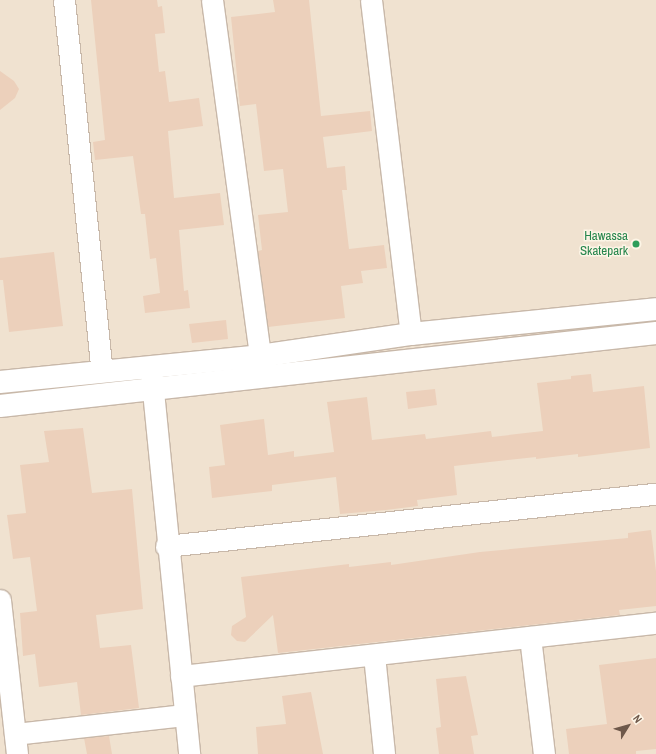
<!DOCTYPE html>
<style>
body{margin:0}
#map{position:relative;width:656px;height:754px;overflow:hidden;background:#f9f1e1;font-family:"Archivo Narrow",sans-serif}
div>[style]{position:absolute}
.residential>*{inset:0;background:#f0e2d0}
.building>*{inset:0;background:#ecd0bb}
.roads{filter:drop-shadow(1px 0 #c8b8a9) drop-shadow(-1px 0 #c8b8a9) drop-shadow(0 1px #c8b8a9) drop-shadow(0 -1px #c8b8a9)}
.minor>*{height:21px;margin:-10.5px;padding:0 10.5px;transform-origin:10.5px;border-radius:10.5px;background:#fff}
.tertiary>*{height:22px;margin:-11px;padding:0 11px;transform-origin:11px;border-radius:11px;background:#fff}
.dots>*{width:11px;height:11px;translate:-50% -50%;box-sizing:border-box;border:2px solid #fdf5e6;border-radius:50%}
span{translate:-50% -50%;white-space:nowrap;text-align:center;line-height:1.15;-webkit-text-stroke:3px #fdf5e6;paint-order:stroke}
.leisure-label{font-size:13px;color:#27864d}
.right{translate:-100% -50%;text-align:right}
.north{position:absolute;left:608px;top:706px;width:40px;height:40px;-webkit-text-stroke:3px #fdf5e6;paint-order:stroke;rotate:53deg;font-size:11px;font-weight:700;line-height:16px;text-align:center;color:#6e584a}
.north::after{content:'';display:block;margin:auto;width:14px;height:18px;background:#6e584a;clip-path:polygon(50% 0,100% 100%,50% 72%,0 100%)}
</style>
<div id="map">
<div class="residential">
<i style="clip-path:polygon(0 0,656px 0,656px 754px,0 754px)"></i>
</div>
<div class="building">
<i style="clip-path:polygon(91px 0,157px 0,158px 7px,162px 6px,165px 33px,155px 34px,159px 72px,165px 71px,169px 102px,199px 98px,203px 126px,168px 131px,174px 198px,220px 193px,224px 225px,179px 230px,184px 291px,188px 290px,190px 308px,145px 313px,143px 296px,160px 293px,156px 258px,150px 259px,145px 214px,141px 214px,133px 156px,95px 160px,93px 142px,105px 140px)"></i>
<i style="clip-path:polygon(273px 0,309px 0,321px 116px,370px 111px,372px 131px,323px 137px,327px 168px,345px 166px,347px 190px,342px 190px,349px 249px,384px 245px,387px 268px,361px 271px,363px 283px,341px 286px,345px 318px,268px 327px,258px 251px,262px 250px,258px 215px,288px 212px,283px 169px,264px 171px,256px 104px,240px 106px,231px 17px,275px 12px)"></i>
<i style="clip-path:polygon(0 71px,14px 81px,19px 89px,15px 98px,0 110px)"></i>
<i style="clip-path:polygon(54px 252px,63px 326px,9px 332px,3px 280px,0 280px,0 258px)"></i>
<i style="clip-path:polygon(226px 320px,228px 339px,192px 343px,189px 324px)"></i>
<i style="clip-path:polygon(591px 374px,593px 392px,644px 386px,650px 448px,578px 457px,578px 454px,536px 459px,536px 457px,454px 466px,457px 495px,417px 500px,418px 506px,386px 510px,340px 514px,336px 477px,272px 485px,272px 491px,212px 498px,209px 467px,225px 465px,220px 425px,264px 419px,268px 455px,294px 451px,294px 457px,334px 452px,327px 402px,367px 397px,372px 440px,425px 434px,426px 439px,491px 431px,492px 437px,543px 431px,537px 383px,571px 379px,571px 376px)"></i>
<i style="clip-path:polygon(435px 389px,437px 405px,408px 409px,406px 392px)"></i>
<i style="clip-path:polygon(83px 428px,92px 493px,132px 489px,143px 609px,96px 615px,100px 648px,131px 645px,139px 708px,81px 715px,77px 682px,39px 687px,35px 654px,23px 656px,20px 613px,37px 611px,30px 557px,13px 559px,7px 515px,26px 513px,20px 465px,49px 462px,44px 431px)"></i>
<i style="clip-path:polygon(651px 530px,656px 571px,656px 606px,619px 610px,620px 615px,278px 653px,273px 615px,245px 642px,237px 641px,231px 635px,232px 626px,246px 617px,241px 577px,349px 564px,349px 567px,391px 562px,391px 565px,480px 552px,628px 538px,628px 533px)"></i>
<i style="clip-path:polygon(656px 658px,656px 749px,636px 751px,636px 754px,569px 754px,566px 729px,607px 724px,599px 665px)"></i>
<i style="clip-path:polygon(466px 676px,478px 735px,471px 736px,474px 754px,439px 754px,436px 728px,441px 727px,436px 679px)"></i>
<i style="clip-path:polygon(311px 692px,323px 754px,258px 754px,256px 727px,286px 724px,282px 696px)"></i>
<i style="clip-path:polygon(109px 736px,112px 754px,87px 754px,84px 738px)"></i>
</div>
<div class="roads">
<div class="minor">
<i style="left:64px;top:0;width:373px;rotate:84.2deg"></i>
<i style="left:212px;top:0;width:359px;rotate:82.3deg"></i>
<i style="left:371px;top:0;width:336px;rotate:83.2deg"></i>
<i style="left:151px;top:371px;width:385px;rotate:84.3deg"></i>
<i style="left:166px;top:546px;width:493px;rotate:-6.1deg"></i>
<i style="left:0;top:600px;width:155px;rotate:83.7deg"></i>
<i style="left:530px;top:637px;width:118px;rotate:83.2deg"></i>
<i style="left:374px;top:655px;width:100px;rotate:84.2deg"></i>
<i style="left:181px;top:676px;width:478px;rotate:-6.4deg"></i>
<i style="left:15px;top:734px;width:171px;rotate:-6.4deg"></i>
</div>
<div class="tertiary">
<i style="left:0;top:382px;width:261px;rotate:-5.7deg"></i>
<i style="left:260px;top:356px;width:153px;rotate:-8.3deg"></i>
<i style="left:411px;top:334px;width:246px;rotate:-5.8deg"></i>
<i style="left:0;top:406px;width:660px;rotate:-6.35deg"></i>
</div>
</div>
<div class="dots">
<i style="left:636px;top:244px;background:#2e9e5b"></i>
</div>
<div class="leisure-label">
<span class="right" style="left:628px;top:244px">Hawassa<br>Skatepark</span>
</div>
<div class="north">N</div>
</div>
